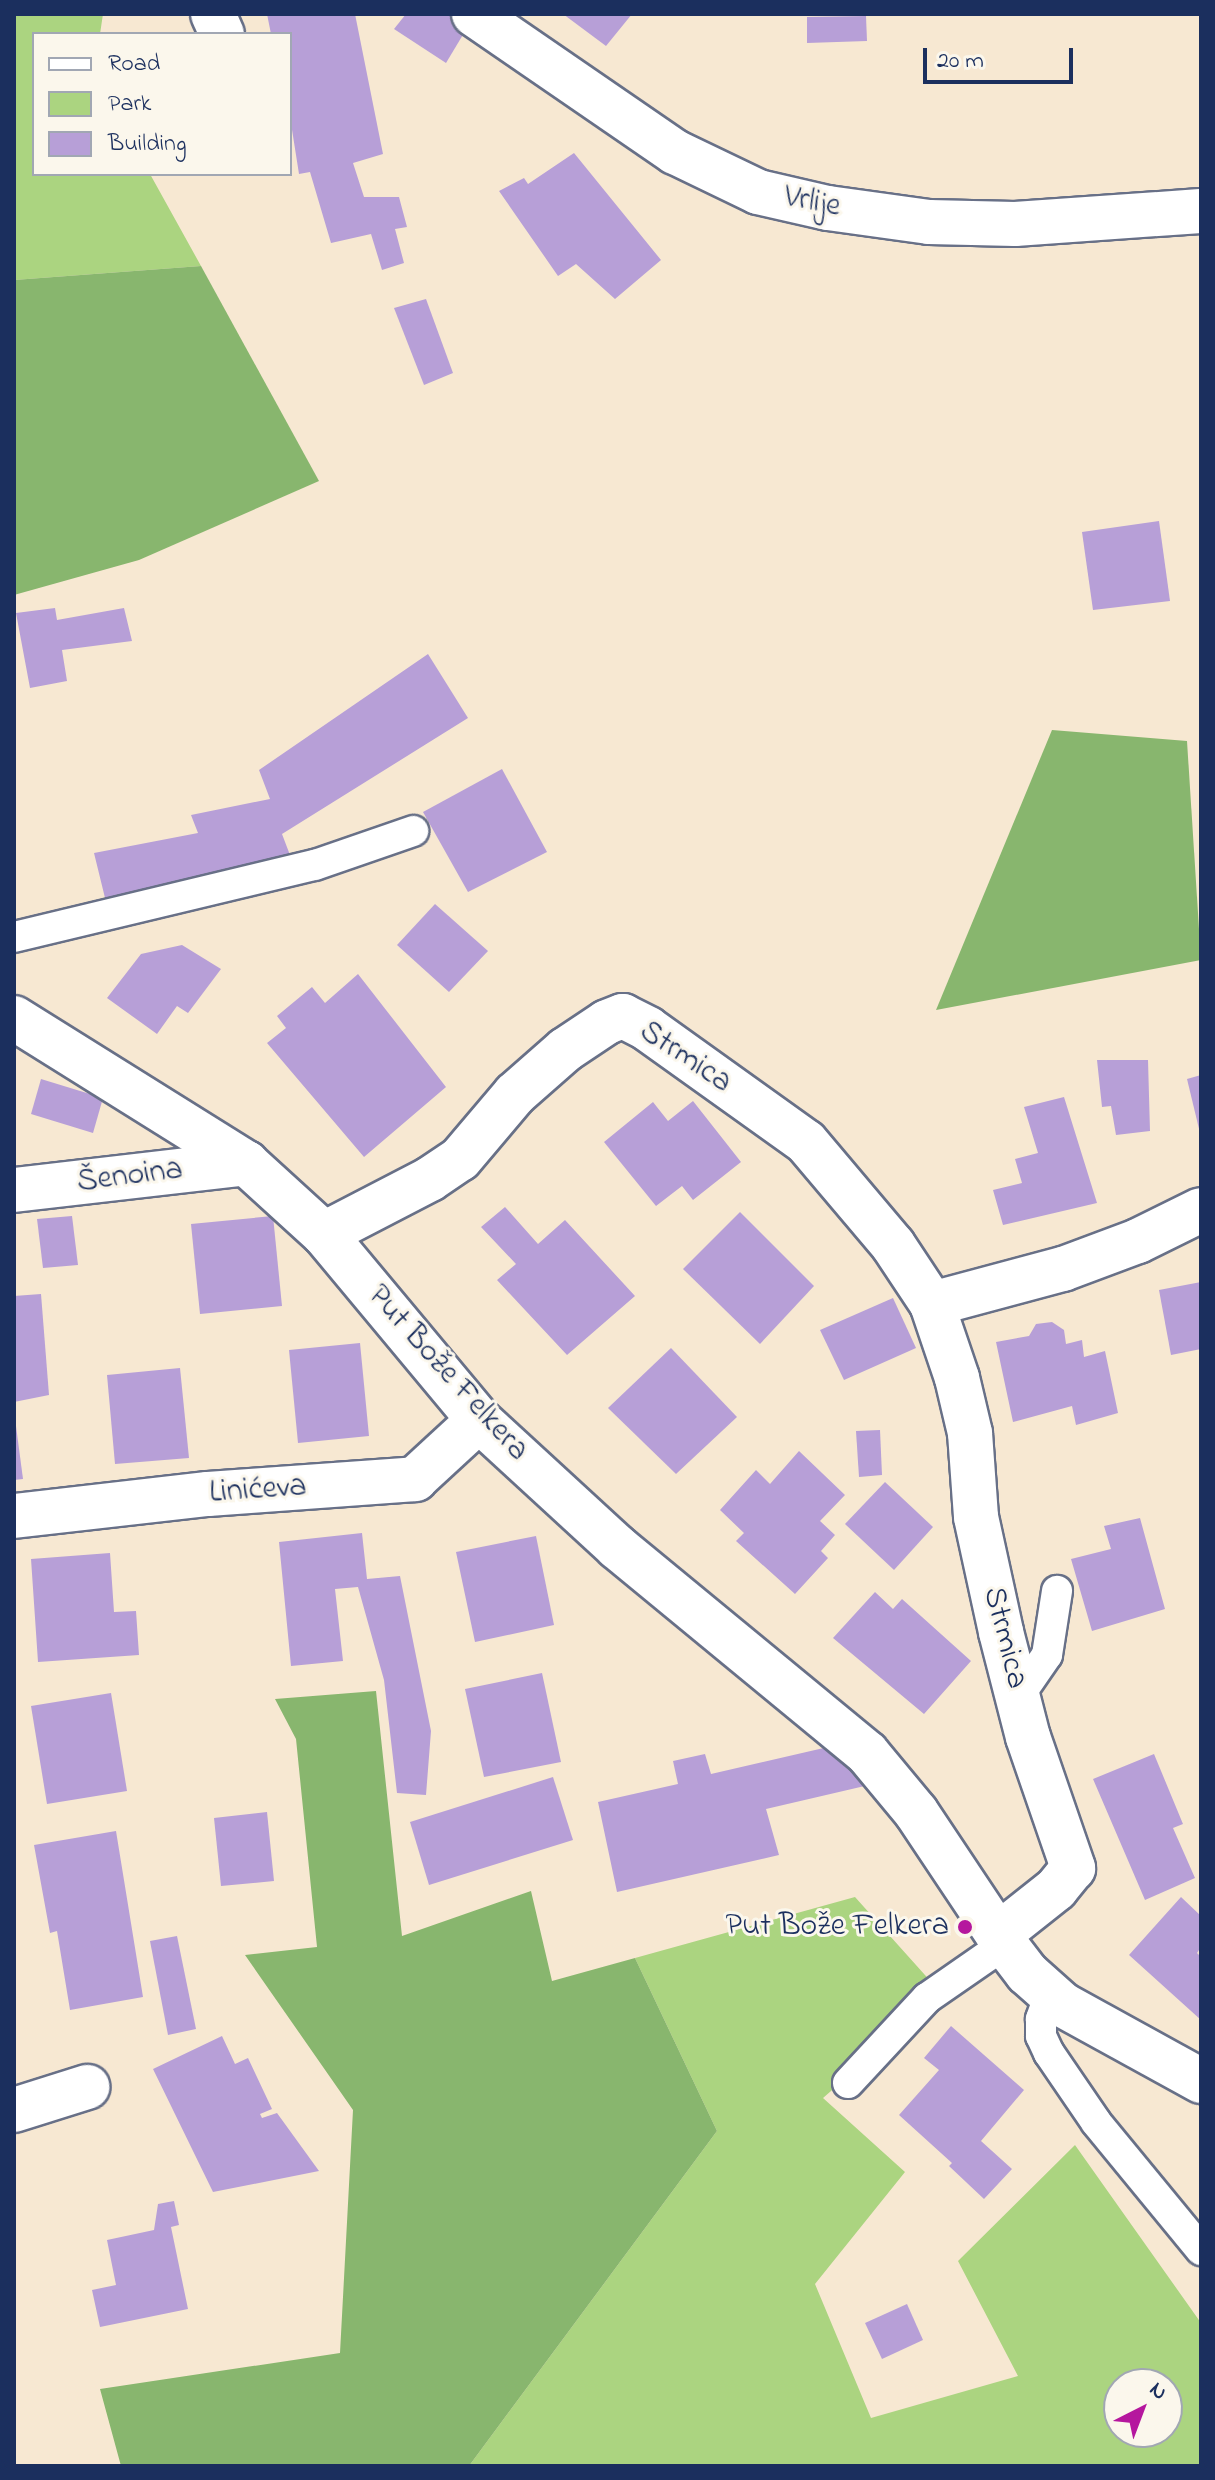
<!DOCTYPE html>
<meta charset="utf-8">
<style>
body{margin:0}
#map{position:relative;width:1215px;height:2480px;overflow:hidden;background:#f7e8d2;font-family:"Indie Flower",sans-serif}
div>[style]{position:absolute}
.green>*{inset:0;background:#abd480}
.forest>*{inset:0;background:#88b66e}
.building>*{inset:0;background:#b79fd7}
.roads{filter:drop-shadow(2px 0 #687087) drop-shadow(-2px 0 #687087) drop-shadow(0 2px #687087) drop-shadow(0 -2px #687087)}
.service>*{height:30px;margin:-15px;padding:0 15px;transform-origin:15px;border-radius:15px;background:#fff}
.minor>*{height:44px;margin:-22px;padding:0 22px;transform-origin:22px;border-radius:22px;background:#fff}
.dots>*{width:22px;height:22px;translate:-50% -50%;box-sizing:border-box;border:4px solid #fbf7ec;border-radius:50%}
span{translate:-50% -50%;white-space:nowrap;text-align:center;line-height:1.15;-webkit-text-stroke:6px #fbf7ec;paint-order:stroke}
.street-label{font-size:32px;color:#1b2f5e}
.poi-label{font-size:32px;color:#1b2f5e}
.right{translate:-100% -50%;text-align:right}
.frame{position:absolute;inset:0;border:16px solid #1b2f5e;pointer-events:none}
.legend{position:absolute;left:32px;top:32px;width:260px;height:144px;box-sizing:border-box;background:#fbf7ec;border:2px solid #a1a7b3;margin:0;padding:10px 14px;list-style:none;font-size:24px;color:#1b2f5e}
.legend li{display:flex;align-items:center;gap:16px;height:40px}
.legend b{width:40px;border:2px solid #a1a7b3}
.north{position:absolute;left:1103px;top:2368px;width:80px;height:80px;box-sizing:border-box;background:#fbf7ec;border:2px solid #a1a7b3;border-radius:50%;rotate:42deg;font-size:22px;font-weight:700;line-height:32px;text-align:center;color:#1b2f5e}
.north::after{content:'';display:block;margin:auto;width:28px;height:36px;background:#b5179e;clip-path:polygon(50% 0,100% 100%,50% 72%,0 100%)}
.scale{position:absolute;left:923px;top:48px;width:150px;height:36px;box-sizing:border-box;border:4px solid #1b2f5e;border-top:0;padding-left:10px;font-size:24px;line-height:28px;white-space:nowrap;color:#1b2f5e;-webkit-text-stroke:6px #fbf7ec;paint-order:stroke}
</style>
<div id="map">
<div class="green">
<i style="clip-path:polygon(14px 14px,103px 14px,100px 34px,34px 34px,34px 174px,150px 174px,201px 266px,14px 280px)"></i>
<i style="clip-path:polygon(evenodd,855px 1897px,942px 1994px,823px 2098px,905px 2172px,815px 2284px,871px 2418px,1018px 2376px,958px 2261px,1075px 2145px,1201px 2323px,1201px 2466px,469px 2466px,717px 2131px,635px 1958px,855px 1897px,1119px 2384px,1167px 2384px,1167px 2432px,1119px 2432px,1119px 2384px)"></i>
</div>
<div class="forest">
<i style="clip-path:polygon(201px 266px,319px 481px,139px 560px,14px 595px,14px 280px)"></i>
<i style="clip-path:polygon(1052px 730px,1187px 741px,1201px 960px,936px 1010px)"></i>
<i style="clip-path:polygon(376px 1691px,402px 1936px,531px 1891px,552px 1981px,635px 1958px,717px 2131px,469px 2466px,121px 2466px,100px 2389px,340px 2353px,353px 2110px,245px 1955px,317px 1947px,296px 1739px,275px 1699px)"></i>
</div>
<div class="building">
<i style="clip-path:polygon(267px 14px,355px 14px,383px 154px,353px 163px,364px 197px,399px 197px,407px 227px,395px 229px,404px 263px,382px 270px,371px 234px,331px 243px,310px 172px,299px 174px,290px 117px,290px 34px,271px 34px)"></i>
<i style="clip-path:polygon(406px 14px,447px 14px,467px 28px,446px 63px,394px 29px)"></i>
<i style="clip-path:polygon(563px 14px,632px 14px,606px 46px)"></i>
<i style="clip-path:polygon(866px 16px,867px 41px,807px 43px,807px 17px)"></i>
<i style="clip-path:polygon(574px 153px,661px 260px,615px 299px,576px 264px,558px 276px,499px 191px,524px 178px,528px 184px)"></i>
<i style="clip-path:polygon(426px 299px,453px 373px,424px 385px,394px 308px)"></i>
<i style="clip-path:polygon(1159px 521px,1170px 601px,1093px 610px,1082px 532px)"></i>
<i style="clip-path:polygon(55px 608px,57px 620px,124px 608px,132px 641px,62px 650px,67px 681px,30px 688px,16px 613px)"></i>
<i style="clip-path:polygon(428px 654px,468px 718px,282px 834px,293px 863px,106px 902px,94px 853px,198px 833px,191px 815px,270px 799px,259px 770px)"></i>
<i style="clip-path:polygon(502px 769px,547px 852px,468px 892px,423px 812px)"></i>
<i style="clip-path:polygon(435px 904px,488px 951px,449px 992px,397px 945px)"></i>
<i style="clip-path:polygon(182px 945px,221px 969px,188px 1013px,177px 1006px,157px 1034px,107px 998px,141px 954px)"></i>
<i style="clip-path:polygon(358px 974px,446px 1087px,364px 1157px,267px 1043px,286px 1028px,277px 1016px,312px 987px,325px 1003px)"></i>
<i style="clip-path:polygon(1097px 1060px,1148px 1060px,1150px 1131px,1116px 1135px,1111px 1106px,1102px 1107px)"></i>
<i style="clip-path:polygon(1201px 1075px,1201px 1133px,1200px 1133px,1187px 1079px)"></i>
<i style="clip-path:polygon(41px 1079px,103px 1098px,93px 1133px,31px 1114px)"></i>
<i style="clip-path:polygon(1064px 1097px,1097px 1203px,1003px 1225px,993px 1190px,1022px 1183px,1015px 1159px,1038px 1153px,1024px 1107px)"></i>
<i style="clip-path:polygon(693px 1101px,741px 1162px,693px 1200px,682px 1186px,656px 1206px,604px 1142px,653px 1102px,668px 1121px)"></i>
<i style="clip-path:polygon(505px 1207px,538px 1244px,565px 1220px,635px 1296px,567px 1355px,497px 1280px,516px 1264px,481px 1227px)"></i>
<i style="clip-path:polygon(740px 1212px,814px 1286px,760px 1344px,683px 1269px)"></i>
<i style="clip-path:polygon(72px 1216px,78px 1265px,43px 1268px,37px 1219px)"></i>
<i style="clip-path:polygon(273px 1216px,282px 1306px,200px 1314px,191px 1224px)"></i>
<i style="clip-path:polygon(1201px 1282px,1201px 1349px,1171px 1355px,1159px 1290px)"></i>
<i style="clip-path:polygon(41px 1294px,49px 1395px,14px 1402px,14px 1296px)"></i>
<i style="clip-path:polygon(893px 1298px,916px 1348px,844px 1380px,820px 1330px)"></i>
<i style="clip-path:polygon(1052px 1322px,1064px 1330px,1066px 1344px,1082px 1340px,1084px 1357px,1105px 1351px,1118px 1413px,1076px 1425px,1072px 1406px,1013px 1422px,996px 1342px,1029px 1336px,1036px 1324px)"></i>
<i style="clip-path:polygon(360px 1343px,369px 1436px,298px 1443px,289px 1350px)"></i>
<i style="clip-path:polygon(671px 1348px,737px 1417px,676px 1474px,608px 1408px)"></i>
<i style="clip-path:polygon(180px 1368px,189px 1458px,115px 1464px,107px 1375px)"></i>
<i style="clip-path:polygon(14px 1411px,23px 1479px,14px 1480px)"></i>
<i style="clip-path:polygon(880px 1430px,882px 1475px,859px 1477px,856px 1431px)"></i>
<i style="clip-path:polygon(799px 1451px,845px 1495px,820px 1521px,835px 1535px,821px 1551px,828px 1558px,795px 1594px,736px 1541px,744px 1533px,720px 1510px,756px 1470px,770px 1484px)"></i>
<i style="clip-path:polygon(885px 1482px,933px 1527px,894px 1570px,845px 1524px)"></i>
<i style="clip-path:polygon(1140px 1518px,1165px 1609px,1092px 1631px,1071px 1559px,1111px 1549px,1104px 1526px)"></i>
<i style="clip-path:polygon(362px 1533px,367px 1579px,400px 1576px,431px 1731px,426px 1795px,397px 1793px,384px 1680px,358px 1587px,335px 1589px,343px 1661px,291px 1666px,279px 1542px)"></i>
<i style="clip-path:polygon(536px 1536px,554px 1625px,475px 1642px,456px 1552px)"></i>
<i style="clip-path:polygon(110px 1553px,114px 1612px,136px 1611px,139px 1655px,38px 1662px,31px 1559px)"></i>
<i style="clip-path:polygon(875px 1592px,893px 1609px,902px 1599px,971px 1661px,924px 1714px,833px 1638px)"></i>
<i style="clip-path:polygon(542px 1673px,561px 1762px,484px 1777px,465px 1689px)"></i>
<i style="clip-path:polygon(111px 1693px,127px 1791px,47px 1804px,31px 1706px)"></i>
<i style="clip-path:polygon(828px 1747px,869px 1785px,766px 1809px,779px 1855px,617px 1892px,598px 1802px,678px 1784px,673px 1761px,705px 1754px,711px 1774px)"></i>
<i style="clip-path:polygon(1154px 1754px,1183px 1824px,1173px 1828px,1195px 1878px,1145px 1900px,1093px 1779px)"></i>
<i style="clip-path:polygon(553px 1777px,573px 1840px,429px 1885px,410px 1822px)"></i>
<i style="clip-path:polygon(267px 1812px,274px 1881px,221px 1886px,214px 1818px)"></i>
<i style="clip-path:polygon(116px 1831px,143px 1997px,70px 2010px,57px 1931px,50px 1933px,34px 1845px)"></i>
<i style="clip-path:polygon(1181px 1897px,1201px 1916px,1201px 1947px,1197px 1953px,1201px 1957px,1201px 2020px,1129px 1955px)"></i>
<i style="clip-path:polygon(177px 1936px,196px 2029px,168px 2035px,150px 1941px)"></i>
<i style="clip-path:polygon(951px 2026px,1024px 2090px,981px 2141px,1012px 2169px,984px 2199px,949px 2166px,952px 2163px,899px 2115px,939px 2070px,924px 2058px)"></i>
<i style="clip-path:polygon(222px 2036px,235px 2064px,248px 2058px,272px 2109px,260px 2114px,262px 2118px,277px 2113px,319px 2171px,213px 2192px,153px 2069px)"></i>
<i style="clip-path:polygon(174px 2201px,179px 2225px,171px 2227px,188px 2309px,100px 2327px,92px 2290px,116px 2285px,107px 2240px,154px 2230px,158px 2204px)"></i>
<i style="clip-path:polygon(907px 2304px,923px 2340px,882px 2359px,865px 2323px)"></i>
</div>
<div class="roads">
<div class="service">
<i style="left:14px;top:937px;width:309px;rotate:-13.5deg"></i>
<i style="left:315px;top:865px;width:104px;rotate:-19.1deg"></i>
<i style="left:1018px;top:1697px;width:51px;rotate:-55.4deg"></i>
<i style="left:1047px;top:1655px;width:65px;rotate:-81.1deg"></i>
<i style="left:1050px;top:1994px;width:27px;rotate:110deg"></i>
<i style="left:1041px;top:2019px;width:17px;rotate:90deg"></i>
<i style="left:1041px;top:2036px;width:19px;rotate:65deg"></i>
<i style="left:1049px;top:2053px;width:83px;rotate:55.7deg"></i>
<i style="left:1096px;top:2122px;width:166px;rotate:50.6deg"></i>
<i style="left:848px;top:2083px;width:116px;rotate:-47.1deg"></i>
<i style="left:927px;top:1998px;width:95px;rotate:-34.7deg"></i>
</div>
<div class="minor">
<i style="left:213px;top:14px;width:22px;rotate:66deg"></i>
<i style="left:474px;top:14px;width:244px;rotate:34.5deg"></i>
<i style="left:675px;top:152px;width:92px;rotate:25.7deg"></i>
<i style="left:758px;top:192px;width:72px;rotate:12.9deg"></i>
<i style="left:828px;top:208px;width:102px;rotate:7.9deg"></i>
<i style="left:929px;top:222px;width:86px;rotate:1.3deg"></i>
<i style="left:1015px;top:224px;width:186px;rotate:-4deg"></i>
<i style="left:14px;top:1018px;width:274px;rotate:32deg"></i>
<i style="left:246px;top:1163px;width:105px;rotate:42.3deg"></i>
<i style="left:324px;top:1234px;width:242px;rotate:50.2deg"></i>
<i style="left:479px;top:1420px;width:188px;rotate:42.6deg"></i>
<i style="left:617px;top:1547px;width:324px;rotate:39.5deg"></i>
<i style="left:867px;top:1753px;width:77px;rotate:50.3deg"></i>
<i style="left:916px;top:1812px;width:148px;rotate:56.3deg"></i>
<i style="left:998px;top:1935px;width:48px;rotate:52.7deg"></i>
<i style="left:1027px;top:1973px;width:48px;rotate:41.6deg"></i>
<i style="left:1063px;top:2005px;width:158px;rotate:28.8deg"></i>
<i style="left:14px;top:1190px;width:234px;rotate:-6.6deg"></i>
<i style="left:324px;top:1234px;width:119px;rotate:-27.4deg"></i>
<i style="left:430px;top:1179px;width:36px;rotate:-34deg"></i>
<i style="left:460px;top:1159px;width:85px;rotate:-49.8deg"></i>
<i style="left:515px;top:1094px;width:67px;rotate:-41.3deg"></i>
<i style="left:565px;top:1050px;width:50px;rotate:-33.7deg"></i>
<i style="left:607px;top:1022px;width:17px;rotate:-21deg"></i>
<i style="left:623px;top:1016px;width:28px;rotate:27deg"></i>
<i style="left:648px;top:1029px;width:194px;rotate:35.6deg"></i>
<i style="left:806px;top:1142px;width:135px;rotate:49.8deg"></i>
<i style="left:893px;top:1245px;width:71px;rotate:56.5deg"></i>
<i style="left:932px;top:1304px;width:78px;rotate:71.3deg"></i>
<i style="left:957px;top:1378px;width:57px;rotate:76.7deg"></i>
<i style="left:970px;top:1433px;width:84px;rotate:85.9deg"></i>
<i style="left:976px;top:1517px;width:118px;rotate:77.7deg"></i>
<i style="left:1001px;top:1632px;width:108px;rotate:75.6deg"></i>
<i style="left:1028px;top:1737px;width:139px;rotate:71deg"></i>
<i style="left:1073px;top:1868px;width:27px;rotate:129deg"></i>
<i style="left:1056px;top:1889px;width:74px;rotate:141.6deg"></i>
<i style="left:932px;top:1304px;width:136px;rotate:-15deg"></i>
<i style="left:1063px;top:1269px;width:80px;rotate:-20.5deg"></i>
<i style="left:1138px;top:1241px;width:70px;rotate:-26.2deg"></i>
<i style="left:14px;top:1516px;width:195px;rotate:-6.5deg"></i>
<i style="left:208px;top:1494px;width:208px;rotate:-4.1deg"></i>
<i style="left:415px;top:1479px;width:87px;rotate:-42.7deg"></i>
<i style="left:14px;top:2110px;width:77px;rotate:-17.5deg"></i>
</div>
</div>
<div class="dots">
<i style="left:965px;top:1927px;background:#b5179e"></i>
</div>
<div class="street-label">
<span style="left:812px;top:203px;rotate:11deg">Vrlije</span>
<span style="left:685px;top:1058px;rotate:34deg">Strmica</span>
<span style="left:130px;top:1177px;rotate:-7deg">Šenoina</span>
<span style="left:447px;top:1374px;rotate:48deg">Put Bože Felkera</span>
<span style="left:258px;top:1491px;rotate:-4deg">Linićeva</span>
<span style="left:1004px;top:1638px;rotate:76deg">Strmica</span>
</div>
<div class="poi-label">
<span class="right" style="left:949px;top:1927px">Put Bože Felkera</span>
</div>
<div class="frame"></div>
<ul class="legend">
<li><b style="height:10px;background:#fff"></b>Road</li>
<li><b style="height:22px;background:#abd480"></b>Park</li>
<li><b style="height:22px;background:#b79fd7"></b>Building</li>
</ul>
<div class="north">N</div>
<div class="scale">20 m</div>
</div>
